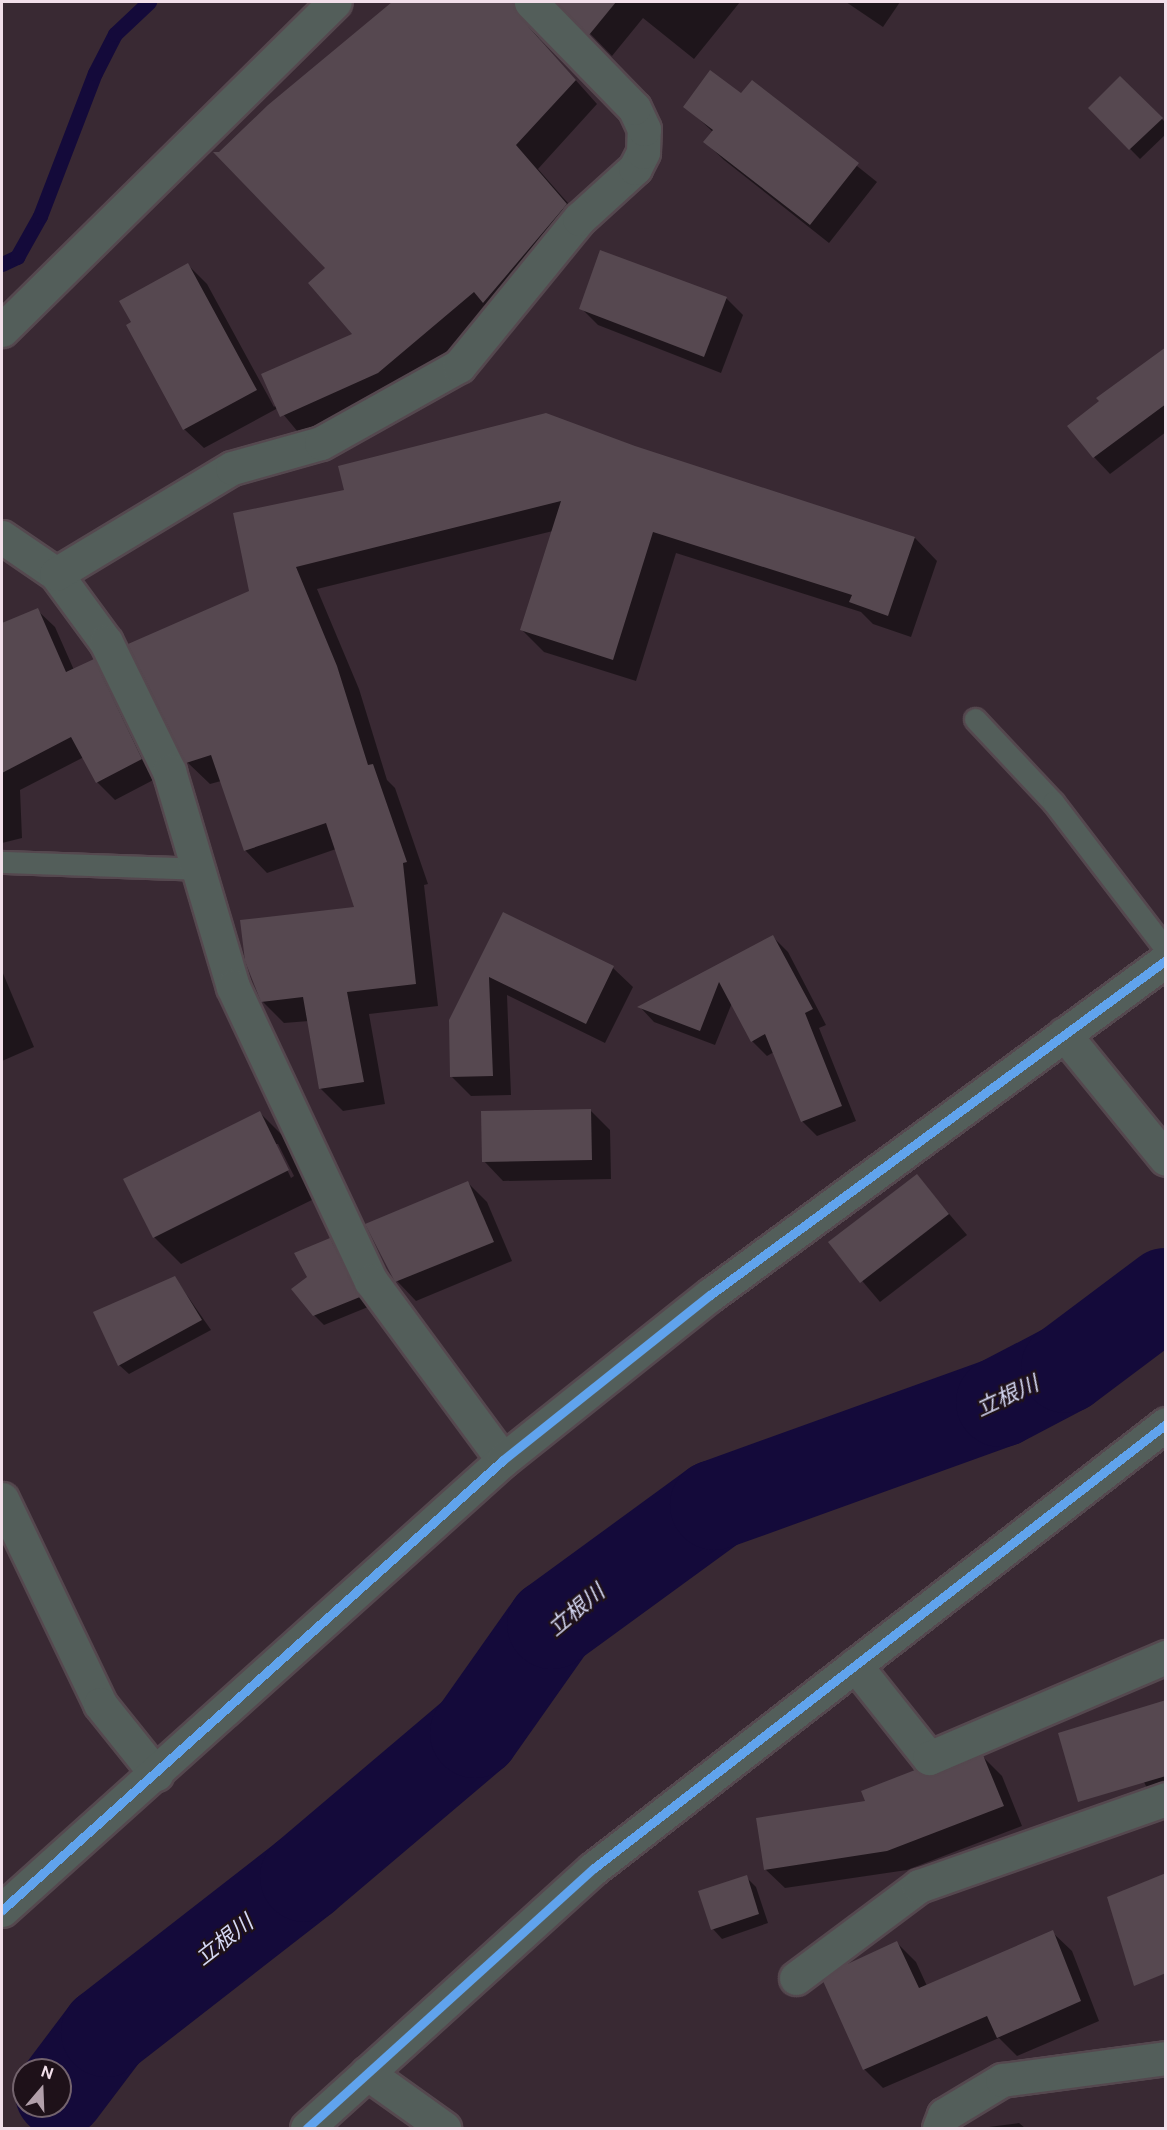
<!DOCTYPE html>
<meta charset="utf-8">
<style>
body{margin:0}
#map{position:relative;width:1167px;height:2130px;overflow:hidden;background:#392933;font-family:"DM Sans","Noto Sans JP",sans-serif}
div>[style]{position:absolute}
.shadow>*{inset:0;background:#0007}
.stream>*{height:15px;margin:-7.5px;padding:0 7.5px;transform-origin:7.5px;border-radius:7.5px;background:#140a3a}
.river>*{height:90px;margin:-45px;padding:0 45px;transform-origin:45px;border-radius:45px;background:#140a3a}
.building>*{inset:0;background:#564850}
.roads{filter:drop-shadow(2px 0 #55484f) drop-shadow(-2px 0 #55484f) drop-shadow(0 2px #55484f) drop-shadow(0 -2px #55484f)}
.lane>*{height:21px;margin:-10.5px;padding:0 10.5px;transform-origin:10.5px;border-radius:10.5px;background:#535e5a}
.street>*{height:33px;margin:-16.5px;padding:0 16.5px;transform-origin:16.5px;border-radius:16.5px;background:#535e5a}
.cycleway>*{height:9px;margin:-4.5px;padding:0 4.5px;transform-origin:4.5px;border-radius:4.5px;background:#60a3ed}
span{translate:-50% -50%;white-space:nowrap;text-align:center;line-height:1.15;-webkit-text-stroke:4.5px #1e1119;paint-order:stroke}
.water-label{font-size:22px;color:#d5d8f3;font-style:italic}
.frame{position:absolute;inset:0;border:3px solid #f2dfea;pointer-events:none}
.north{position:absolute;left:12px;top:2058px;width:60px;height:60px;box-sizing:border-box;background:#1e1119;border:2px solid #73636d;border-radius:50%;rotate:19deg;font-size:16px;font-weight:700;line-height:24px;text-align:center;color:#f2dfea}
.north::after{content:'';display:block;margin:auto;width:21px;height:27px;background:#b19faa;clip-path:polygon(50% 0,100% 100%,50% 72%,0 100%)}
</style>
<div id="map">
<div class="shadow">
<i style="clip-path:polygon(417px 2px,488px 2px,471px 49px,508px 2px,740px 2px,694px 59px,643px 18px,612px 56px,567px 10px,550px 5px,535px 21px,539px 39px,597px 104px,538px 169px,589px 227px,507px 324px,401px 395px,303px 438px,278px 408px,204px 448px,184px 429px,188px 265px,207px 284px,274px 407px,354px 334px,328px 268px,220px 153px,397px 26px)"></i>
<i style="clip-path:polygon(846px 2px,900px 2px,883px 27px)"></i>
<i style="clip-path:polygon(1120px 78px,1166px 123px,1166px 134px,1140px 159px,1090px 108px)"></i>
<i style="clip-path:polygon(752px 82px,877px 182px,829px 243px,724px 160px,705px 142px,713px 132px,685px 106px,742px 95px)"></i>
<i style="clip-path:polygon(726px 298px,743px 315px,721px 373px,598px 325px,581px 308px)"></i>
<i style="clip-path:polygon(1166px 356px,1166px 432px,1110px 474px,1094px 457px)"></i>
<i style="clip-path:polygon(635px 447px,915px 538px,937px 561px,911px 637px,873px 624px,861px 612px,676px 553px,636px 681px,544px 652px,522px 630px,553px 531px,317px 589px,359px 689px,387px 780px,395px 788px,428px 884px,424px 885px,438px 1006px,369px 1014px,385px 1104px,343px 1111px,320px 1088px,309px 1021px,284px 1023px,262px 1001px,356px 908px,336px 849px,267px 873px,245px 850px,221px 781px,210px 784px,187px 762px,251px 592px,235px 514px)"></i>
<i style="clip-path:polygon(37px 610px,55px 627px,74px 670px,93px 661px,111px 679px,159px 777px,115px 800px,97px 782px,84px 757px,20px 790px,22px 838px,2px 843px,2px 625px)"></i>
<i style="clip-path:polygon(503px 914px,613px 968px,633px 987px,605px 1043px,507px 995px,511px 1095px,471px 1096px,452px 1077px)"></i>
<i style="clip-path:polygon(773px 937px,788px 952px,826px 1025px,819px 1028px,856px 1121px,817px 1136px,802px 1121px,774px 1052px,767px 1056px,752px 1041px,732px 1003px,715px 1045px,654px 1022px,640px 1007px)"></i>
<i style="clip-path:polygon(2px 971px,34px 1047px,2px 1061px)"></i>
<i style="clip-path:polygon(590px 1110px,610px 1130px,611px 1179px,503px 1181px,484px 1161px)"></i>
<i style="clip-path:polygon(evenodd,260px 1113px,287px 1140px,316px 1198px,181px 1264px,154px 1237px,260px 1113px,275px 1144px,278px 1144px,294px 1176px,291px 1178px,275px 1144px)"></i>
<i style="clip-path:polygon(917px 1176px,967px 1235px,880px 1302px,830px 1243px)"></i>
<i style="clip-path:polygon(468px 1183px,487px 1202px,512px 1261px,416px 1301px,397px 1281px,367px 1224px)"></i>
<i style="clip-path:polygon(330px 1240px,339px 1249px,368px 1307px,324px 1325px,314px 1315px,309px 1277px)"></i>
<i style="clip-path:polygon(175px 1278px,211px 1330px,129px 1374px,119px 1365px)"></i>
<i style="clip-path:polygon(1166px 1709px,1166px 1805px,1146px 1786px,1112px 1718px)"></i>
<i style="clip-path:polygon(983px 1757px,1002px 1776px,1022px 1826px,907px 1870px,785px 1888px,765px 1869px,925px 1778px,937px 1777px)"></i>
<i style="clip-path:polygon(746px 1877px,756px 1887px,768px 1923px,722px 1939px,713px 1929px)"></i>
<i style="clip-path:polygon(1052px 1932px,1072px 1951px,1099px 2021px,1017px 2056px,999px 2038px,883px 2088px,864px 2069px,897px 1943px,916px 1962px,927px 1986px)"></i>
<i style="clip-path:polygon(1019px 2123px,1025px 2128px,981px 2128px)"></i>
</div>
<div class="stream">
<i style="left:2px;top:264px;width:17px;rotate:-25deg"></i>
<i style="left:17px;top:257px;width:47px;rotate:-60.7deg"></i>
<i style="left:40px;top:216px;width:153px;rotate:-69deg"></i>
<i style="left:95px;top:73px;width:44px;rotate:-62.9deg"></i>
<i style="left:115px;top:34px;width:47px;rotate:-43.3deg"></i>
</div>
<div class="river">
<i style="left:60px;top:2093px;width:76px;rotate:-53deg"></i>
<i style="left:106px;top:2032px;width:252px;rotate:-37.9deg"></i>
<i style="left:305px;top:1877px;width:223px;rotate:-40.3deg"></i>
<i style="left:475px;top:1733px;width:133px;rotate:-54.8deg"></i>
<i style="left:552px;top:1624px;width:202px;rotate:-36.1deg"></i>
<i style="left:715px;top:1505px;width:304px;rotate:-19.8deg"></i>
<i style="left:1001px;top:1402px;width:73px;rotate:-27.6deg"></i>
<i style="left:1066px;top:1368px;width:125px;rotate:-36.9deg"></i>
</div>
<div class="building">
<i style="clip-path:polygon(392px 2px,513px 2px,518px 15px,576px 80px,516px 145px,567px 204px,483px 303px,474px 292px,378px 373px,280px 417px,261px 374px,352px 334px,308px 283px,325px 268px,213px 152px,219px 152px,268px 105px)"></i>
<i style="clip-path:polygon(557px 2px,616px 2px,589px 35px)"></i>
<i style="clip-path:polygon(710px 70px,741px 93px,752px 80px,859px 163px,810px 225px,703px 142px,713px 130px,683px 107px)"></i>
<i style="clip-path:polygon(1120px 76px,1163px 118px,1129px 150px,1088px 108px)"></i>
<i style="clip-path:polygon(600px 250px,727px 297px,704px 357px,579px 309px)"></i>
<i style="clip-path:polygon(188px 263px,257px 390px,183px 430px,126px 325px,131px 322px,119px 301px)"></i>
<i style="clip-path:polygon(1166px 347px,1166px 404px,1093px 458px,1067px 426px,1099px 401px,1096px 398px)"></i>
<i style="clip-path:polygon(546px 413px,635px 446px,915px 537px,888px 616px,849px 602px,852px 595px,653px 532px,613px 660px,520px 630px,561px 501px,296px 567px,337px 666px,368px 765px,373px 764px,407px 862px,403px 863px,416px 984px,347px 992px,364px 1082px,319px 1089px,303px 997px,261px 1002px,245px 961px,240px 920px,354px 907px,326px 823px,244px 851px,211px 755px,186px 763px,128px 644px,249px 591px,233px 513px,344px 490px,338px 466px)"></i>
<i style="clip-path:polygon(38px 608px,66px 672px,94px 659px,142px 759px,96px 783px,71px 737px,2px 773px,2px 623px)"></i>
<i style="clip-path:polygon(503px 912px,614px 966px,586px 1024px,489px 977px,493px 1076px,450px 1077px,449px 1020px)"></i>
<i style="clip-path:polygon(773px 935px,813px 1009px,805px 1013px,842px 1106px,801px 1122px,765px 1034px,751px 1042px,719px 982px,700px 1031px,637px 1007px)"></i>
<i style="clip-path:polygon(591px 1109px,592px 1160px,482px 1162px,481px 1111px)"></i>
<i style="clip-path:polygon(260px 1111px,289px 1170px,153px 1238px,123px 1179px)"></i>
<i style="clip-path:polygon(917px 1174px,949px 1214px,860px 1283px,828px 1242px)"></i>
<i style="clip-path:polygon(468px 1181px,494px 1242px,395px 1282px,365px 1224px)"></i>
<i style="clip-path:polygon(330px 1238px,360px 1297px,313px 1316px,291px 1289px,307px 1277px,294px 1253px)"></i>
<i style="clip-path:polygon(175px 1276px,202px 1320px,118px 1366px,93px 1312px)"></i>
<i style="clip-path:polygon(1166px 1700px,1166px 1776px,1078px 1802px,1058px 1733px)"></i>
<i style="clip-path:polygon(983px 1755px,1004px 1806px,887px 1851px,764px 1870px,756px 1818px,865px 1801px,861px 1791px,915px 1770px,925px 1776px,936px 1775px)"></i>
<i style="clip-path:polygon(1166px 1873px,1166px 1973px,1134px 1986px,1107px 1897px)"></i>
<i style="clip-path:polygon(747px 1875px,759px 1914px,711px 1930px,698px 1891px)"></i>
<i style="clip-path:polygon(1053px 1930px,1081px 2001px,997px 2038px,987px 2016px,863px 2070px,823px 1981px,843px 1966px,897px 1941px,919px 1988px)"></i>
</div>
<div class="roads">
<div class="lane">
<i style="left:975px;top:719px;width:114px;rotate:46.8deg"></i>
<i style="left:1053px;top:802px;width:185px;rotate:52.5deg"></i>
<i style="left:2px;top:862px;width:199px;rotate:2deg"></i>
</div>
<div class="street">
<i style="left:2px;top:330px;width:467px;rotate:-44.6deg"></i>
<i style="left:2px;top:537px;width:65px;rotate:34.4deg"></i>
<i style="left:56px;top:574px;width:84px;rotate:53.7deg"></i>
<i style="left:106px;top:642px;width:144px;rotate:64deg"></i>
<i style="left:169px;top:771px;width:225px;rotate:73.5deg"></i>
<i style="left:233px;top:987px;width:325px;rotate:64.9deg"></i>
<i style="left:371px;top:1281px;width:222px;rotate:53.6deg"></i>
<i style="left:56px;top:574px;width:205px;rotate:-31.1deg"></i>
<i style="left:232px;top:468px;width:92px;rotate:-15.7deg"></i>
<i style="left:321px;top:443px;width:158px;rotate:-29.2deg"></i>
<i style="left:459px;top:366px;width:190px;rotate:-50.8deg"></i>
<i style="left:579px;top:219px;width:76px;rotate:-42.3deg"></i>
<i style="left:635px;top:168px;width:18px;rotate:-63deg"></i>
<i style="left:643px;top:152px;width:23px;rotate:-88deg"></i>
<i style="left:644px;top:129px;width:23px;rotate:-115deg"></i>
<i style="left:634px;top:108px;width:148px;rotate:-134.2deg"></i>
<i style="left:1064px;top:1034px;width:161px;rotate:50.8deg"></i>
<i style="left:2px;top:1499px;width:227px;rotate:64.4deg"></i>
<i style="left:100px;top:1704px;width:90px;rotate:51.3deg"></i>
<i style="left:855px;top:1665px;width:119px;rotate:51.5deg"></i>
<i style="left:929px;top:1758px;width:258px;rotate:-23.1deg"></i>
<i style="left:2px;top:1910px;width:673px;rotate:-41.93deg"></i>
<i style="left:503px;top:1460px;width:265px;rotate:-38.6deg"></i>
<i style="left:710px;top:1295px;width:566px;rotate:-36.3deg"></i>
<i style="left:796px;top:1978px;width:154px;rotate:-36.8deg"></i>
<i style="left:919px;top:1886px;width:262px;rotate:-19.4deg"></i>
<i style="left:367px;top:2073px;width:95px;rotate:35.5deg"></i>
<i style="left:307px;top:2128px;width:387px;rotate:-42.2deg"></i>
<i style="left:594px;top:1868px;width:724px;rotate:-37.82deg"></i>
<i style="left:939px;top:2128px;width:14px;rotate:-69deg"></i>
<i style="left:944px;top:2115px;width:68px;rotate:-31.1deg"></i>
<i style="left:1002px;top:2080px;width:165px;rotate:-7.6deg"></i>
</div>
</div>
<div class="cycleway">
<i style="left:2px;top:1910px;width:673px;rotate:-41.93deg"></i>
<i style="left:503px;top:1460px;width:265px;rotate:-38.6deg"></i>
<i style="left:710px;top:1295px;width:566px;rotate:-36.3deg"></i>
<i style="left:307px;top:2128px;width:387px;rotate:-42.2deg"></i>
<i style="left:594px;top:1868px;width:724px;rotate:-37.82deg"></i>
</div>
<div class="water-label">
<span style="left:1007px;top:1396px;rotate:-25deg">立根川</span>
<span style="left:576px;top:1610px;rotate:-40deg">立根川</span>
<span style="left:224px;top:1940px;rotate:-38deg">立根川</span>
</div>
<div class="frame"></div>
<div class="north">N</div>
</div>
